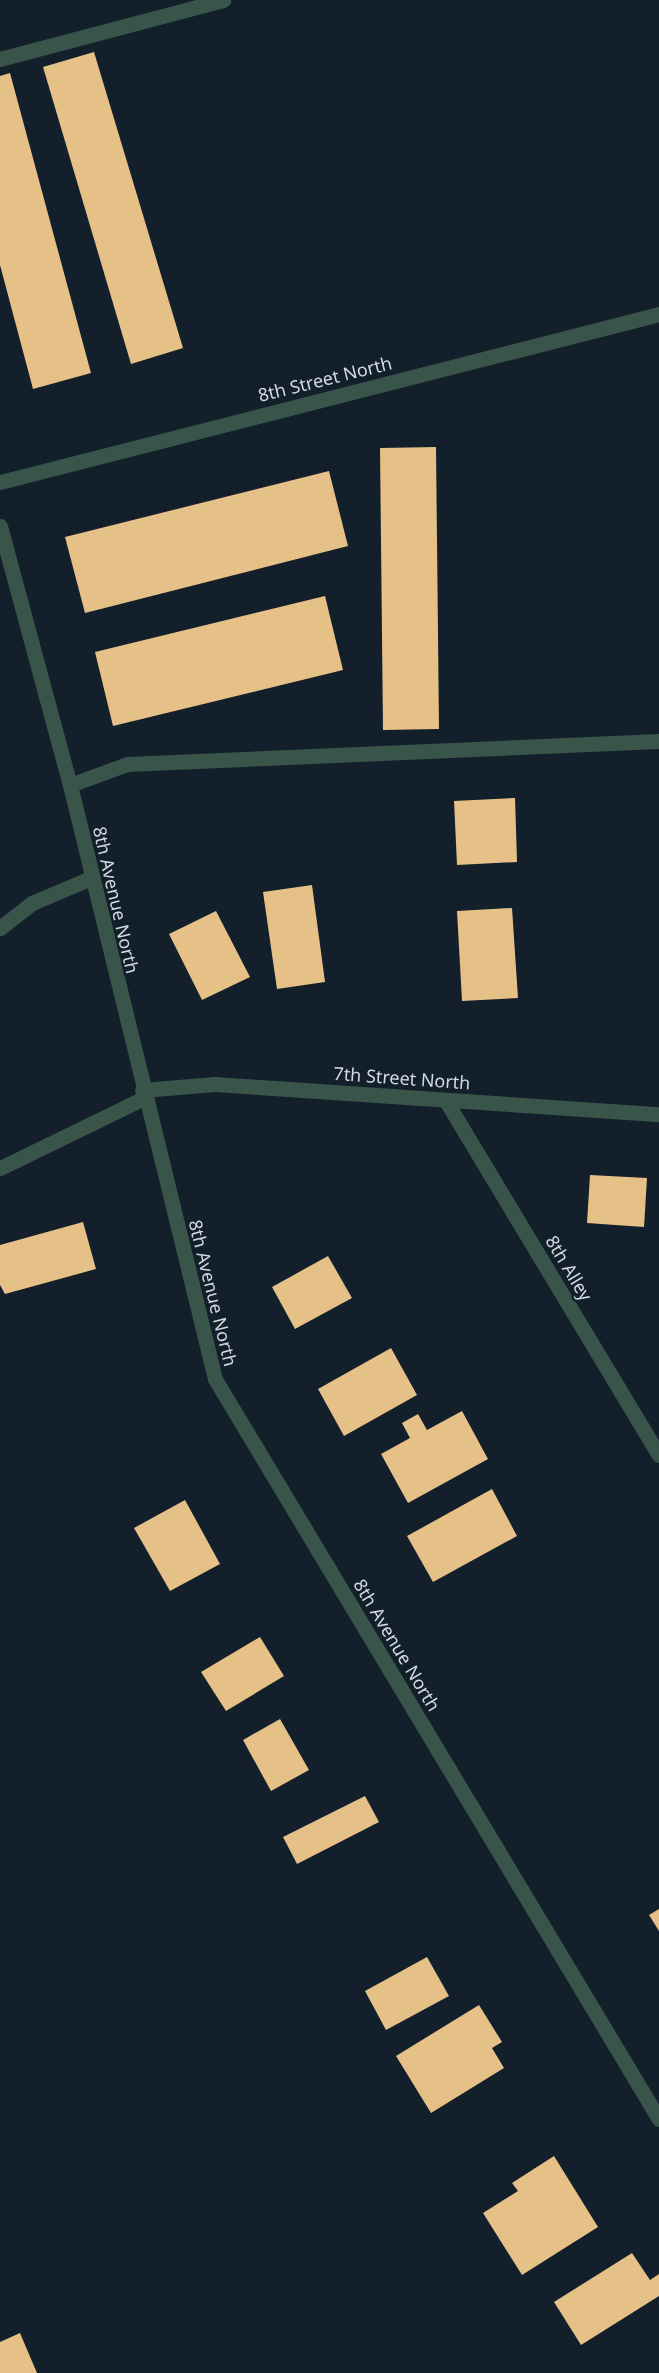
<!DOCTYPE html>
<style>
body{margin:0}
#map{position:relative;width:659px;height:2373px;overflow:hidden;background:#131f2b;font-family:"Noto Sans",sans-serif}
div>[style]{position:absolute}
.building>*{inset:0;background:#e5c187}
.lane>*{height:15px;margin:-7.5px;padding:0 7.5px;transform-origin:7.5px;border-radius:7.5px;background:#39554a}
.street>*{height:15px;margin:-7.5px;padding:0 7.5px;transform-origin:7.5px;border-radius:7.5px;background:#39554a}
span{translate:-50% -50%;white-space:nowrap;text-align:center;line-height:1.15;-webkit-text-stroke:5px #131f2b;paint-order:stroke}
.street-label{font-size:18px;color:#d1d9e2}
</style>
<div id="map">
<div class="building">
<i style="clip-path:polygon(94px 52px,183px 348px,131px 364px,43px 67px)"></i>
<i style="clip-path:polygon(10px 73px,91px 373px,33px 389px,0 265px,0 76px)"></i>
<i style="clip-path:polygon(436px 447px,439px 729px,383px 730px,380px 448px)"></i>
<i style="clip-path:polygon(329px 471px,348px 546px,85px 613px,65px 537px)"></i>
<i style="clip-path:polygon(325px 596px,343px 670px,113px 726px,95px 652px)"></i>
<i style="clip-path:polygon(515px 798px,517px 862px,457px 865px,454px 801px)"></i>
<i style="clip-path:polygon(312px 885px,325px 982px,277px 989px,263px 892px)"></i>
<i style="clip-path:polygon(512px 908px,518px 998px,462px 1001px,457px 911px)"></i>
<i style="clip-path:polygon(216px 911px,250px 977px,202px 1000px,169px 934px)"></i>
<i style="clip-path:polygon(590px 1175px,647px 1178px,644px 1227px,587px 1223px)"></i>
<i style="clip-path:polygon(83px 1222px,96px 1269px,5px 1294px,0 1285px,0 1245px)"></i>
<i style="clip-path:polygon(328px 1256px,352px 1298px,295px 1329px,272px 1287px)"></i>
<i style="clip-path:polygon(391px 1348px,417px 1395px,344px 1436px,318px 1389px)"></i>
<i style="clip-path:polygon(462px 1411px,488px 1459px,408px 1503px,381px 1454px,410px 1438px,402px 1423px,418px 1414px,427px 1430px)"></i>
<i style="clip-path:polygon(492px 1489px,517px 1536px,433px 1582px,407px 1536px)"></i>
<i style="clip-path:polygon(185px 1500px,220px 1564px,170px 1591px,134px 1528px)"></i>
<i style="clip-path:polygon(260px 1637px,284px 1676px,226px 1711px,201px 1672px)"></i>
<i style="clip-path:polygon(280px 1719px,309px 1770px,271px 1791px,243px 1740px)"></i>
<i style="clip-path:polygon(365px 1796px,379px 1822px,297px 1864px,283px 1837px)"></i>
<i style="clip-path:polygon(659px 1909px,659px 1931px,649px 1915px)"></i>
<i style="clip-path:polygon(427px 1957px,449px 1996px,386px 2030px,365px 1991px)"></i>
<i style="clip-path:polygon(479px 2005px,502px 2042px,492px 2048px,504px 2068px,431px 2113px,396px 2056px)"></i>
<i style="clip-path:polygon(554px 2156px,598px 2227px,522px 2275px,483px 2213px,518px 2191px,512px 2183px)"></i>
<i style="clip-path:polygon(632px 2253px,650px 2280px,659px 2274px,659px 2296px,581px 2345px,554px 2302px)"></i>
<i style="clip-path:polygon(20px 2333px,37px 2373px,0 2373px,0 2342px)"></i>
</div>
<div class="lane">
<i style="left:70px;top:785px;width:61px;rotate:-20.2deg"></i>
<i style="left:127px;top:764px;width:532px;rotate:-2.48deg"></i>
<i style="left:0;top:928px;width:41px;rotate:-38deg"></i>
<i style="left:32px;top:903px;width:64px;rotate:-23deg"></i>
<i style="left:446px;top:1101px;width:413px;rotate:59deg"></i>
<i style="left:0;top:1168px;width:160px;rotate:-25.9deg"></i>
</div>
<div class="street">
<i style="left:0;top:59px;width:231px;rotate:-14.8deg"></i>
<i style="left:0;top:482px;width:680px;rotate:-14.3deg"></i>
<i style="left:0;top:526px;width:268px;rotate:74.9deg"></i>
<i style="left:70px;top:785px;width:611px;rotate:76.28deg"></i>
<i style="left:215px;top:1379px;width:863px;rotate:59.04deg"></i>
<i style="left:142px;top:1090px;width:73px;rotate:-4.7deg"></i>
<i style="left:215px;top:1084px;width:445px;rotate:3.9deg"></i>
</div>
<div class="street-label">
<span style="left:325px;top:379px;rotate:-14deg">8th Street North</span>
<span style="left:116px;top:900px;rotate:77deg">8th Avenue North</span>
<span style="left:402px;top:1078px;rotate:4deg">7th Street North</span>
<span style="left:569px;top:1268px;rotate:59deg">8th Alley</span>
<span style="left:213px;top:1293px;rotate:76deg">8th Avenue North</span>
<span style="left:397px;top:1645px;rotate:59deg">8th Avenue North</span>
</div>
</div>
